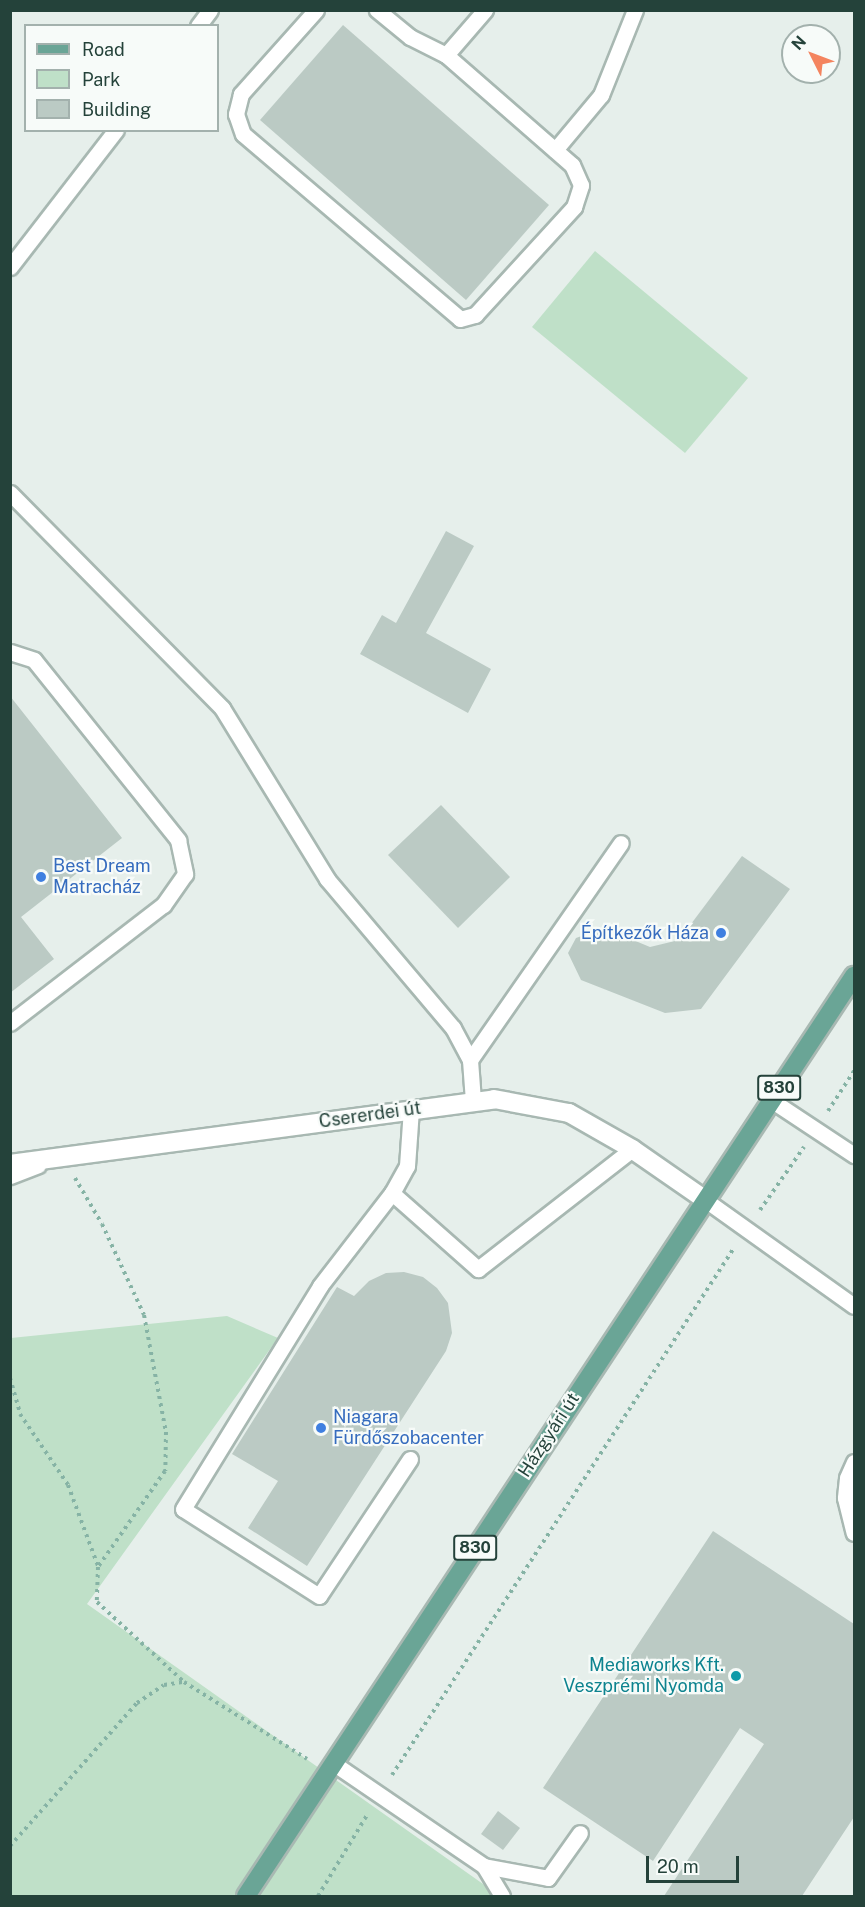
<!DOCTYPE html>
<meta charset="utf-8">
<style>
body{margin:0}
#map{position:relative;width:865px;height:1907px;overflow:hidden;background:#e6efeb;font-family:"Public Sans",sans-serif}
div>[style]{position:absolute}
.green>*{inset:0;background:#bfe0c8}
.building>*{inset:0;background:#bbcac4}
.path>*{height:4px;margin-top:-2px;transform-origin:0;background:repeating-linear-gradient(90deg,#86b3a5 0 3px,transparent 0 7.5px)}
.roads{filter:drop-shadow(2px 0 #a8b8b2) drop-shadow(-2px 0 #a8b8b2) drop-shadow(0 2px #a8b8b2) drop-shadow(0 -2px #a8b8b2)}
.service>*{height:15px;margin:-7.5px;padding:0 7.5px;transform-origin:7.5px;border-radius:7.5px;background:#fff}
.minor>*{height:18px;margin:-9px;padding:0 9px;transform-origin:9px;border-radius:9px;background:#fff}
.primary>*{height:18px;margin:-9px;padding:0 9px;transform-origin:9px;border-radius:9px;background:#6aa596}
.dots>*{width:16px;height:16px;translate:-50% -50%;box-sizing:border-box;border:3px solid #f7fbf9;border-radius:50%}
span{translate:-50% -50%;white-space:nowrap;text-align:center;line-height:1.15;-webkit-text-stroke:4.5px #f7fbf9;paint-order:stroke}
.shield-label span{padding:2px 4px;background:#f7fbf9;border:2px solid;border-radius:4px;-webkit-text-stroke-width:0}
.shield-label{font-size:16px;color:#24423a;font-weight:700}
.shop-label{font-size:18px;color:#366cbe}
.left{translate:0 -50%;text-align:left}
.right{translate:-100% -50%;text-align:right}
.street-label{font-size:18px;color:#24423a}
.culture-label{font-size:18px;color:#0d838f}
.frame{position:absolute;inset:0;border:12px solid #24423a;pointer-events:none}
.legend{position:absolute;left:24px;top:24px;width:195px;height:108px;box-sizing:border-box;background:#f7fbf9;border:2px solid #a3b1ad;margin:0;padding:8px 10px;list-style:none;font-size:18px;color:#24423a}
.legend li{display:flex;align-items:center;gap:12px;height:30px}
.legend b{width:30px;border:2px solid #a3b1ad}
.north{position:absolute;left:781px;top:24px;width:60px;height:60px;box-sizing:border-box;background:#f7fbf9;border:2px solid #a3b1ad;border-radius:50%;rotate:312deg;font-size:16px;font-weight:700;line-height:24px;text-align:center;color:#24423a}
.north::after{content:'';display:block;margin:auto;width:21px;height:27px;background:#f4845f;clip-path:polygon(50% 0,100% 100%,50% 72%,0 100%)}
.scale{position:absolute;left:646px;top:1856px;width:93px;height:27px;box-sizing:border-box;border:3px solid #24423a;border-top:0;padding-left:8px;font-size:18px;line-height:21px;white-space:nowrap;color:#24423a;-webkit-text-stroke:4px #f7fbf9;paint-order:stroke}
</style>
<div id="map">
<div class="green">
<i style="clip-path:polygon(595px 251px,748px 378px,685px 453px,532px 327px)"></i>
<i style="clip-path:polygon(227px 1316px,278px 1338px,87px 1604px,500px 1896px,11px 1896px,11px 1338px)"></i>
</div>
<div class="building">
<i style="clip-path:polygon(343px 25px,549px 205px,466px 300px,260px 120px)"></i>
<i style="clip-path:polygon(446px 531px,474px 546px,426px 633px,491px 669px,468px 713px,360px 654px,382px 615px,396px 623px)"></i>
<i style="clip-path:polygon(10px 696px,122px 838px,21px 917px,54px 959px,10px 993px)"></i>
<i style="clip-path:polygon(441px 805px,510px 877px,458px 928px,388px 855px)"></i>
<i style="clip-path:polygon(742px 856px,790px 889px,701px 1009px,665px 1013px,581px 980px,568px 953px,576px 938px,604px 928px,650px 947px,679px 940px)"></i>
<i style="clip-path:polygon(404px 1272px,423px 1277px,437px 1288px,448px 1303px,452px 1333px,446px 1351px,307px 1566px,248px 1528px,278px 1481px,232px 1454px,337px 1287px,354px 1296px,369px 1281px,386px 1273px)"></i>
<i style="clip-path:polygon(713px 1531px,854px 1624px,854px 1817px,802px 1896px,664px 1896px,764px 1744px,740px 1728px,653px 1861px,543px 1788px)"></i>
<i style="clip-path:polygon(498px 1811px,520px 1828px,503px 1850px,481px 1834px)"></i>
</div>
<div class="path">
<i style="left:828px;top:1111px;width:48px;rotate:-57deg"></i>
<i style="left:75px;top:1178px;width:53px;rotate:59.6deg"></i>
<i style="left:102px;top:1224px;width:100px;rotate:65.2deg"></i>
<i style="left:144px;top:1315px;width:119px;rotate:79.4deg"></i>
<i style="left:166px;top:1432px;width:39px;rotate:91deg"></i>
<i style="left:165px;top:1471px;width:117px;rotate:124.9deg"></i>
<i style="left:98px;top:1567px;width:35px;rotate:92deg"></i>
<i style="left:97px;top:1602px;width:118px;rotate:42.6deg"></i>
<i style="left:760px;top:1210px;width:77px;rotate:-55.1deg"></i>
<i style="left:10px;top:1378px;width:37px;rotate:74deg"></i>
<i style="left:20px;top:1414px;width:86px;rotate:55.9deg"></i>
<i style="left:68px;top:1485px;width:86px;rotate:69.7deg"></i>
<i style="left:392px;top:1775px;width:628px;rotate:-57.02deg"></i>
<i style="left:10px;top:1846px;width:191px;rotate:-48.4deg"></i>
<i style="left:137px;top:1703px;width:32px;rotate:-34deg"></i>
<i style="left:164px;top:1685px;width:20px;rotate:-9deg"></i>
<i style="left:184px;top:1682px;width:145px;rotate:32deg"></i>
<i style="left:318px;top:1896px;width:95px;rotate:-58.8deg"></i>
</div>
<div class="roads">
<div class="service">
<i style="left:316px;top:10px;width:113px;rotate:131.8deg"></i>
<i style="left:241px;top:94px;width:21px;rotate:104deg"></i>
<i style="left:236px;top:114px;width:21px;rotate:71deg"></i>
<i style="left:243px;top:134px;width:285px;rotate:40.4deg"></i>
<i style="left:460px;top:319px;width:16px;rotate:-15deg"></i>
<i style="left:475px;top:315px;width:147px;rotate:-47.5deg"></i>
<i style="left:574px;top:207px;width:23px;rotate:-72deg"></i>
<i style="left:581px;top:185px;width:22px;rotate:-114deg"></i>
<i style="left:572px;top:165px;width:167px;rotate:-138.9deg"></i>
<i style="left:446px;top:55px;width:40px;rotate:-153.4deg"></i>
<i style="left:410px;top:37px;width:43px;rotate:-140.7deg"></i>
<i style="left:198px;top:26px;width:20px;rotate:-53deg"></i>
<i style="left:446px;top:55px;width:60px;rotate:-49.1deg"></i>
<i style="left:555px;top:150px;width:72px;rotate:-50.1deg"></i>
<i style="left:601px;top:95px;width:92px;rotate:-68.2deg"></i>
<i style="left:10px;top:267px;width:173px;rotate:-52.3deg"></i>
<i style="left:10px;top:493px;width:302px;rotate:45.4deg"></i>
<i style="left:222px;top:708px;width:201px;rotate:58.4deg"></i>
<i style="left:327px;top:879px;width:195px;rotate:49.8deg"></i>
<i style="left:453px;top:1028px;width:36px;rotate:62deg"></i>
<i style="left:470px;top:1060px;width:41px;rotate:85.8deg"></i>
<i style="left:10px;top:652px;width:25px;rotate:18deg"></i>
<i style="left:34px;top:660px;width:231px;rotate:51.3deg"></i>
<i style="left:178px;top:840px;width:35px;rotate:78deg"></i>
<i style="left:185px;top:874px;width:38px;rotate:125deg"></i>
<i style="left:163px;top:905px;width:193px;rotate:142.4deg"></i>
<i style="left:470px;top:1060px;width:264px;rotate:-55.2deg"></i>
<i style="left:771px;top:1100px;width:100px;rotate:33.5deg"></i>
<i style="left:10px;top:1176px;width:30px;rotate:-21deg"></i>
<i style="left:392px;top:1193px;width:115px;rotate:41.5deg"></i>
<i style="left:478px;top:1269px;width:195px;rotate:-37.9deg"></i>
<i style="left:704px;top:1199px;width:184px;rotate:35.5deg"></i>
<i style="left:410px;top:1459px;width:164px;rotate:123.6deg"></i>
<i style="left:319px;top:1596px;width:161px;rotate:-147.4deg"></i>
<i style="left:183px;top:1509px;width:262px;rotate:-58.4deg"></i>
<i style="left:320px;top:1286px;width:118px;rotate:-52.3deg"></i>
<i style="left:392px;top:1193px;width:31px;rotate:-61deg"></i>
<i style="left:407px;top:1166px;width:57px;rotate:-86deg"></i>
<i style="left:854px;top:1462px;width:17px;rotate:114deg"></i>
<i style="left:847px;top:1478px;width:20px;rotate:96deg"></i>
<i style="left:845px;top:1498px;width:36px;rotate:76deg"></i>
<i style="left:333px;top:1763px;width:183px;rotate:34.3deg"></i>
<i style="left:484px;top:1866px;width:35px;rotate:59deg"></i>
<i style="left:484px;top:1866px;width:65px;rotate:10.6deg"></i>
<i style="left:548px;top:1878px;width:55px;rotate:-54.6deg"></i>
</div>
<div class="minor">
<i style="left:10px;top:1164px;width:488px;rotate:-7.6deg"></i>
<i style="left:494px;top:1099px;width:76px;rotate:10.6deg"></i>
<i style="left:569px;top:1113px;width:73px;rotate:29.7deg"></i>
<i style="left:632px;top:1149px;width:88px;rotate:34.8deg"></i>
</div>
<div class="primary">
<i style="left:246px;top:1896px;width:1103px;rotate:-56.54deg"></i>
</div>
</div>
<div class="dots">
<i style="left:41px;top:877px;background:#3f7fe0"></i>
<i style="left:721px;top:933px;background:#3f7fe0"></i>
<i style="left:321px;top:1428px;background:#3f7fe0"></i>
<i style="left:736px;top:1676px;background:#0f9aa8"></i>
</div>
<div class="shield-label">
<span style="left:779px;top:1088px">830</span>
<span style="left:475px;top:1548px">830</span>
</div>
<div class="shop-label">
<span class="left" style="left:53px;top:877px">Best Dream<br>Matracház</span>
<span class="right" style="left:709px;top:933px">Építkezők Háza</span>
<span class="left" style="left:333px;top:1428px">Niagara<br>Fürdőszobacenter</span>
</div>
<div class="street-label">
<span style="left:370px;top:1115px;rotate:-8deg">Csererdei út</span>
<span style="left:549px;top:1435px;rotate:-57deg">Házgyári út</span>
</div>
<div class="culture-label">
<span class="right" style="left:724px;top:1676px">Mediaworks Kft.<br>Veszprémi Nyomda</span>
</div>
<div class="frame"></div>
<ul class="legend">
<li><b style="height:8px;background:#6aa596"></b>Road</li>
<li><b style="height:16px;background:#bfe0c8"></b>Park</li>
<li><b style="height:16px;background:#bbcac4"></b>Building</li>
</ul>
<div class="north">N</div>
<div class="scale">20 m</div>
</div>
